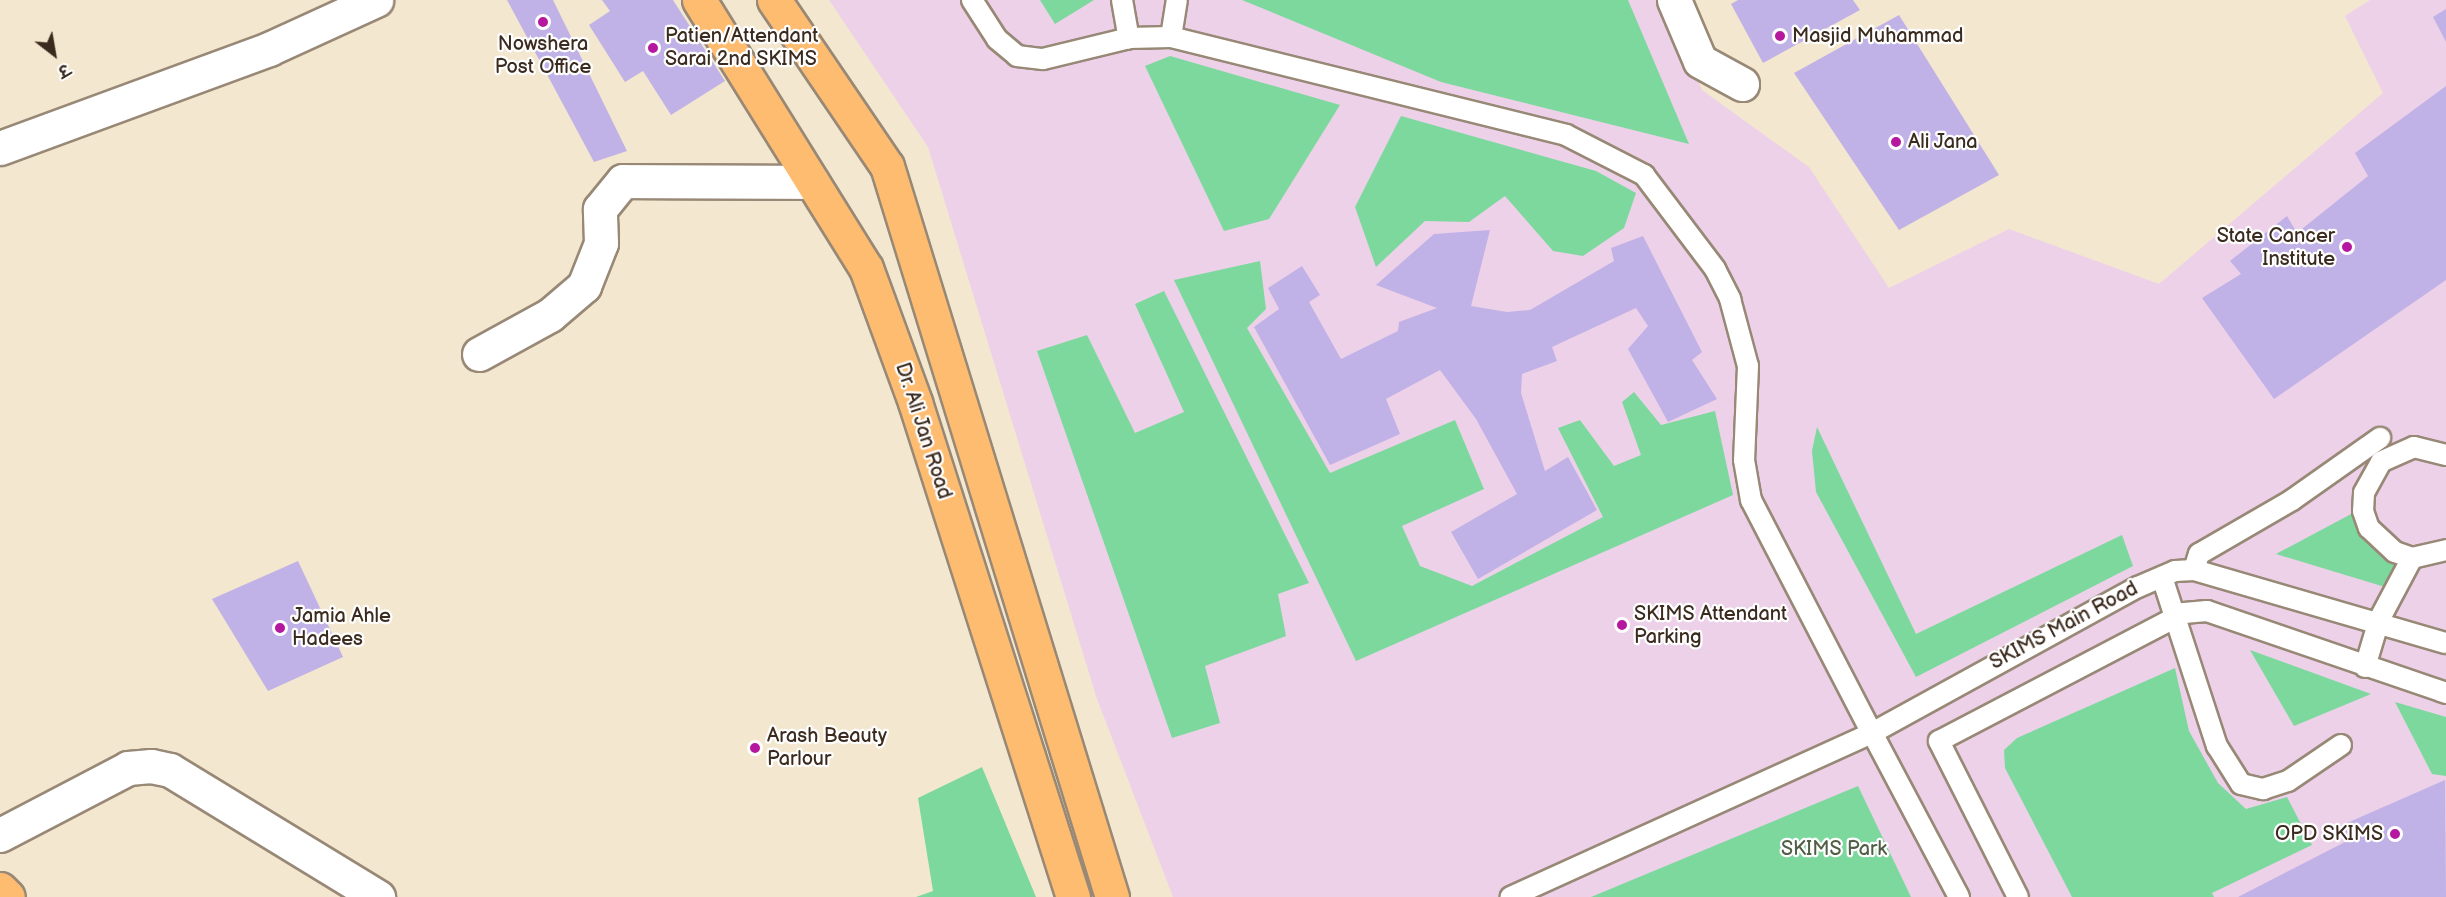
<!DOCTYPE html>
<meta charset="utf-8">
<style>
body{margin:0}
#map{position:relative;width:2446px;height:897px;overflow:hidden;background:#f4e7cf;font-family:"Balsamiq Sans","Playpen Sans Deva",sans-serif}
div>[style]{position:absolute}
.built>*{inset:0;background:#edd1e9}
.green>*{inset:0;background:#7dd89e}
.building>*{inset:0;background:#c0b2e6}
.roads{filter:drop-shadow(2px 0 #988876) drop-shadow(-2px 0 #988876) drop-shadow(0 2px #988876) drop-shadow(0 -2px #988876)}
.lane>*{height:20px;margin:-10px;padding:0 10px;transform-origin:10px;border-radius:10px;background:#fff}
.street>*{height:33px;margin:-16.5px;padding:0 16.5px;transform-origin:16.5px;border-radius:16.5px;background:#fff}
.primary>*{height:33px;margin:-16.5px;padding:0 16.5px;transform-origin:16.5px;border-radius:16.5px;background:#fdbc70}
.highway>*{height:33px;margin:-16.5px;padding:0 16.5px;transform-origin:16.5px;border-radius:16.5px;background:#fdbc70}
.dots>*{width:16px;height:16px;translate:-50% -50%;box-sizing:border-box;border:3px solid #fff;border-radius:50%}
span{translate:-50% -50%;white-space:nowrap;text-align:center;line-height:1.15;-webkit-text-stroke:4.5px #fff;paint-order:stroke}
.poi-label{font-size:20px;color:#3b2a1e}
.left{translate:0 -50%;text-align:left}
.right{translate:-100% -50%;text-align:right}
.street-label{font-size:20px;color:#3b2a1e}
.park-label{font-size:20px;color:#4f5e44}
.north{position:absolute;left:24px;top:24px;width:60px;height:60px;-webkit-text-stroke:4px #fff;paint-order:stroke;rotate:149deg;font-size:16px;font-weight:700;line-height:24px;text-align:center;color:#3b2a1e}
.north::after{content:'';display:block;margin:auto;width:21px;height:27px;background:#3b2a1e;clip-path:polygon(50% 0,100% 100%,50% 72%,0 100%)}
</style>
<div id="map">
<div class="built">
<i style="clip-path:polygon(829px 0,1664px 0,1702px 90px,1809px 167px,1889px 288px,2009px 229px,2159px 284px,2383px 93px,2345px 16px,2370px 0,2446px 0,2446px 897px,1173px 897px,1097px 699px,928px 147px)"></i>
</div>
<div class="green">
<i style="clip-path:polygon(1040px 0,1094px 0,1055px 24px)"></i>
<i style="clip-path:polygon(1242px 0,1628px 0,1689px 144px,1441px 82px)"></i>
<i style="clip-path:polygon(1170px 56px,1340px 105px,1269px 219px,1224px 231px,1145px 66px)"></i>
<i style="clip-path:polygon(1401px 116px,1596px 171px,1636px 193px,1624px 228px,1583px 256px,1553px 251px,1505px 196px,1469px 222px,1425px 221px,1376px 267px,1355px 207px)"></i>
<i style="clip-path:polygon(1260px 261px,1266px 309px,1247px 328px,1330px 473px,1455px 420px,1484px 489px,1402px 526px,1420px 566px,1472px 586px,1603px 517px,1558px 428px,1580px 420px,1614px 466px,1641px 455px,1622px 402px,1634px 392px,1661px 425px,1715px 411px,1733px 495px,1356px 661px,1174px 280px)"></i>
<i style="clip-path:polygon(1164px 291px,1309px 583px,1278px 594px,1286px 636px,1205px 666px,1220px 723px,1172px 738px,1037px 351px,1087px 335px,1135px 433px,1184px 412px,1135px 304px)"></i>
<i style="clip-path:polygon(1817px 427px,1916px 634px,2122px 535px,2133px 566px,1916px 677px,1816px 492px,1812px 451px)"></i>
<i style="clip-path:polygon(2353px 513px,2376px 549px,2397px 564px,2385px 587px,2276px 554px)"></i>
<i style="clip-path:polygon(2250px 650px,2371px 694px,2294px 726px)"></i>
<i style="clip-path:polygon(2175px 668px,2189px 731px,2218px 783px,2246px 809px,2287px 797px,2312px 845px,2212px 893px,2214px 897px,2072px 897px,2005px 768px,2004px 750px,2017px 738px)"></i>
<i style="clip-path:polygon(2395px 702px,2446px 717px,2446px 776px,2432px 774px)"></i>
<i style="clip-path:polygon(982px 767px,1036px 897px,916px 897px,933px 891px,918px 798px)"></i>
<i style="clip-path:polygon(1858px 786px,1911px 897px,1591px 897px)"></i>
</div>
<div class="building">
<i style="clip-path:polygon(507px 0,553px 0,627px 151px,594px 162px)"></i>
<i style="clip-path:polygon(602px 0,673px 0,725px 81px,671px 115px,643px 71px,625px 82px,589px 25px,610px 11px)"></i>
<i style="clip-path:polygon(1738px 0,1853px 0,1860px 10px,1763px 63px,1731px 4px)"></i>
<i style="clip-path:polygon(2446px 9px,2446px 42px,2433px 17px)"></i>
<i style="clip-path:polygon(1899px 15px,1999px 175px,1899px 230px,1794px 73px)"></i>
<i style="clip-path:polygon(2446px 86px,2446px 280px,2274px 399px,2202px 298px,2241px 274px,2230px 261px,2287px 216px,2297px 233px,2368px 176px,2355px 153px)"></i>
<i style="clip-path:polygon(1490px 230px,1471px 306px,1507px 312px,1530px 310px,1614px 261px,1611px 248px,1643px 236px,1702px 352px,1692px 360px,1717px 399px,1668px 422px,1628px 349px,1648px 326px,1636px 308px,1552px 347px,1557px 361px,1522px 374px,1521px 393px,1545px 471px,1568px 457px,1597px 510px,1478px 579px,1451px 532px,1517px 494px,1476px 419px,1440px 370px,1386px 399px,1400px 434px,1330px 465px,1254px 327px,1279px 309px,1268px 288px,1302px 266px,1320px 295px,1309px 302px,1341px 359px,1398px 331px,1399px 322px,1437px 308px,1376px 285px,1434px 234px)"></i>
<i style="clip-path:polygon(298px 561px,343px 657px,268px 691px,212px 599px)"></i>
<i style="clip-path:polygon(2445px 780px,2446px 897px,2238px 897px,2347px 841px,2340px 826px)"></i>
</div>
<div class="roads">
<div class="lane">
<i style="left:972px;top:0;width:46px;rotate:57.3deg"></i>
<i style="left:997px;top:39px;width:26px;rotate:40deg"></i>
<i style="left:1017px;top:56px;width:26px;rotate:7deg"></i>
<i style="left:1043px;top:59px;width:89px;rotate:-13.7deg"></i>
<i style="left:1129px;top:38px;width:42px;rotate:-1.4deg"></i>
<i style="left:1171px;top:37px;width:407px;rotate:13.9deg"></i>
<i style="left:1566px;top:135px;width:88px;rotate:27.1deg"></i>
<i style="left:1644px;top:175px;width:118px;rotate:52.9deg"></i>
<i style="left:1715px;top:269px;width:34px;rotate:63deg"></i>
<i style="left:1730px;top:299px;width:69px;rotate:75deg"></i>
<i style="left:1748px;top:366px;width:94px;rotate:92.4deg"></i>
<i style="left:1744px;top:460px;width:41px;rotate:80.1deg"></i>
<i style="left:1751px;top:500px;width:263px;rotate:62.6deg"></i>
<i style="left:1872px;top:733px;width:397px;rotate:155.6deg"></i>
<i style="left:1122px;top:0;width:39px;rotate:80deg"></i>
<i style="left:1171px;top:37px;width:37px;rotate:-81deg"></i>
<i style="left:2446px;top:455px;width:33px;rotate:-166deg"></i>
<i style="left:2414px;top:447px;width:36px;rotate:156deg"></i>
<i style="left:2381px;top:462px;width:35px;rotate:119deg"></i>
<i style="left:2364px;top:493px;width:18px;rotate:93deg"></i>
<i style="left:2363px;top:511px;width:18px;rotate:71deg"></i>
<i style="left:2369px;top:528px;width:35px;rotate:43deg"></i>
<i style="left:2395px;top:552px;width:18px;rotate:19deg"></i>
<i style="left:2412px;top:558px;width:35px;rotate:-13deg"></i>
<i style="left:2194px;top:570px;width:17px;rotate:-73deg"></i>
<i style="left:2199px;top:554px;width:108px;rotate:-30.1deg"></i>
<i style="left:2292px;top:500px;width:108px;rotate:-35.2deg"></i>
<i style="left:2162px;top:577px;width:178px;rotate:72deg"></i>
<i style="left:2217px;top:746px;width:45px;rotate:57.7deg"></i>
<i style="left:2241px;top:784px;width:23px;rotate:13deg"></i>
<i style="left:2263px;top:789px;width:26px;rotate:-18deg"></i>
<i style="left:2288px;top:781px;width:64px;rotate:-34.2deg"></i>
<i style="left:2365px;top:667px;width:49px;rotate:-73.4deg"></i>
<i style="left:2379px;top:620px;width:70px;rotate:-62deg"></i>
<i style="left:1959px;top:897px;width:186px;rotate:-117.9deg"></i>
<i style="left:1872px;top:733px;width:303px;rotate:-28.8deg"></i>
<i style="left:2138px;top:587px;width:40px;rotate:-23.4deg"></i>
<i style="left:2175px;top:571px;width:19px;rotate:-3deg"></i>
<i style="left:2194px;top:570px;width:262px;rotate:16.2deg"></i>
<i style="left:2018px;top:897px;width:175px;rotate:-116.9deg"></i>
<i style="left:1939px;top:741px;width:276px;rotate:-27.6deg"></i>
<i style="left:2184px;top:613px;width:23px;rotate:-5deg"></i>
<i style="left:2207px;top:611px;width:253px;rotate:18.9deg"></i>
</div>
<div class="street">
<i style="left:1674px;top:0;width:66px;rotate:66.9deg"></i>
<i style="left:1700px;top:61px;width:48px;rotate:28.7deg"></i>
<i style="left:0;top:148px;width:287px;rotate:-20.2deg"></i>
<i style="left:269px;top:49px;width:118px;rotate:-24.6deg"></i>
<i style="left:479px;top:354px;width:81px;rotate:-28.8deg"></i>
<i style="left:550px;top:315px;width:45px;rotate:-40.5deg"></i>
<i style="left:584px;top:286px;width:46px;rotate:-68.4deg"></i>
<i style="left:601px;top:243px;width:34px;rotate:-92deg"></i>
<i style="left:600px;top:209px;width:36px;rotate:-51deg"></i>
<i style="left:623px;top:181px;width:189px;rotate:0.3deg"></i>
<i style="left:0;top:835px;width:144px;rotate:-27.6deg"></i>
<i style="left:128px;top:768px;width:23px;rotate:-5deg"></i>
<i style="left:151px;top:766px;width:19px;rotate:12deg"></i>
<i style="left:170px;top:770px;width:244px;rotate:31.4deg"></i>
</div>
<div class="primary">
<i style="left:699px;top:0;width:316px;rotate:58.1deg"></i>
<i style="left:866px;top:268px;width:143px;rotate:69.9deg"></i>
<i style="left:915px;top:402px;width:520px;rotate:72.3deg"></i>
<i style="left:774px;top:0;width:201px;rotate:55.8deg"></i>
<i style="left:887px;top:166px;width:765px;rotate:72.89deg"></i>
</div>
<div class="highway">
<i style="left:0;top:889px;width:11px;rotate:45deg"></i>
</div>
</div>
<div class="dots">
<i style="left:543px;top:22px;background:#b5179e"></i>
<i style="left:1780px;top:36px;background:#b5179e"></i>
<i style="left:653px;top:48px;background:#b5179e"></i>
<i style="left:1896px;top:142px;background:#b5179e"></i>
<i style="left:2347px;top:247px;background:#b5179e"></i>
<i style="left:1622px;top:625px;background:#b5179e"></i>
<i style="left:280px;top:628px;background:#b5179e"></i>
<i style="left:755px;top:748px;background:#b5179e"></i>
<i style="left:2395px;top:834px;background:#b5179e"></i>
</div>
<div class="poi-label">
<span class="left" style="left:665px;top:48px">Patien/Attendant<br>Sarai 2nd SKIMS</span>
<span class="left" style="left:1792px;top:36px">Masjid Muhammad</span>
<span style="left:543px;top:56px">Nowshera<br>Post Office</span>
<span class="left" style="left:1908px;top:142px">Ali Jana</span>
<span class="right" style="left:2335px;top:248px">State Cancer<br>Institute</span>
<span class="left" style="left:1634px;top:626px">SKIMS Attendant<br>Parking</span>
<span class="left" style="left:292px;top:628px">Jamia Ahle<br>Hadees</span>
<span class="left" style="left:767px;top:748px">Arash Beauty<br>Parlour</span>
<span class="right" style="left:2383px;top:834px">OPD SKIMS</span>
</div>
<div class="street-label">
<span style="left:923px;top:431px;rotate:72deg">Dr. Ali Jan Road</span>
<span style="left:2064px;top:626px;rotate:-28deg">SKIMS Main Road</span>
</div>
<div class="park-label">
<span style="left:1834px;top:849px">SKIMS Park</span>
</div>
<div class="north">उ</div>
</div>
